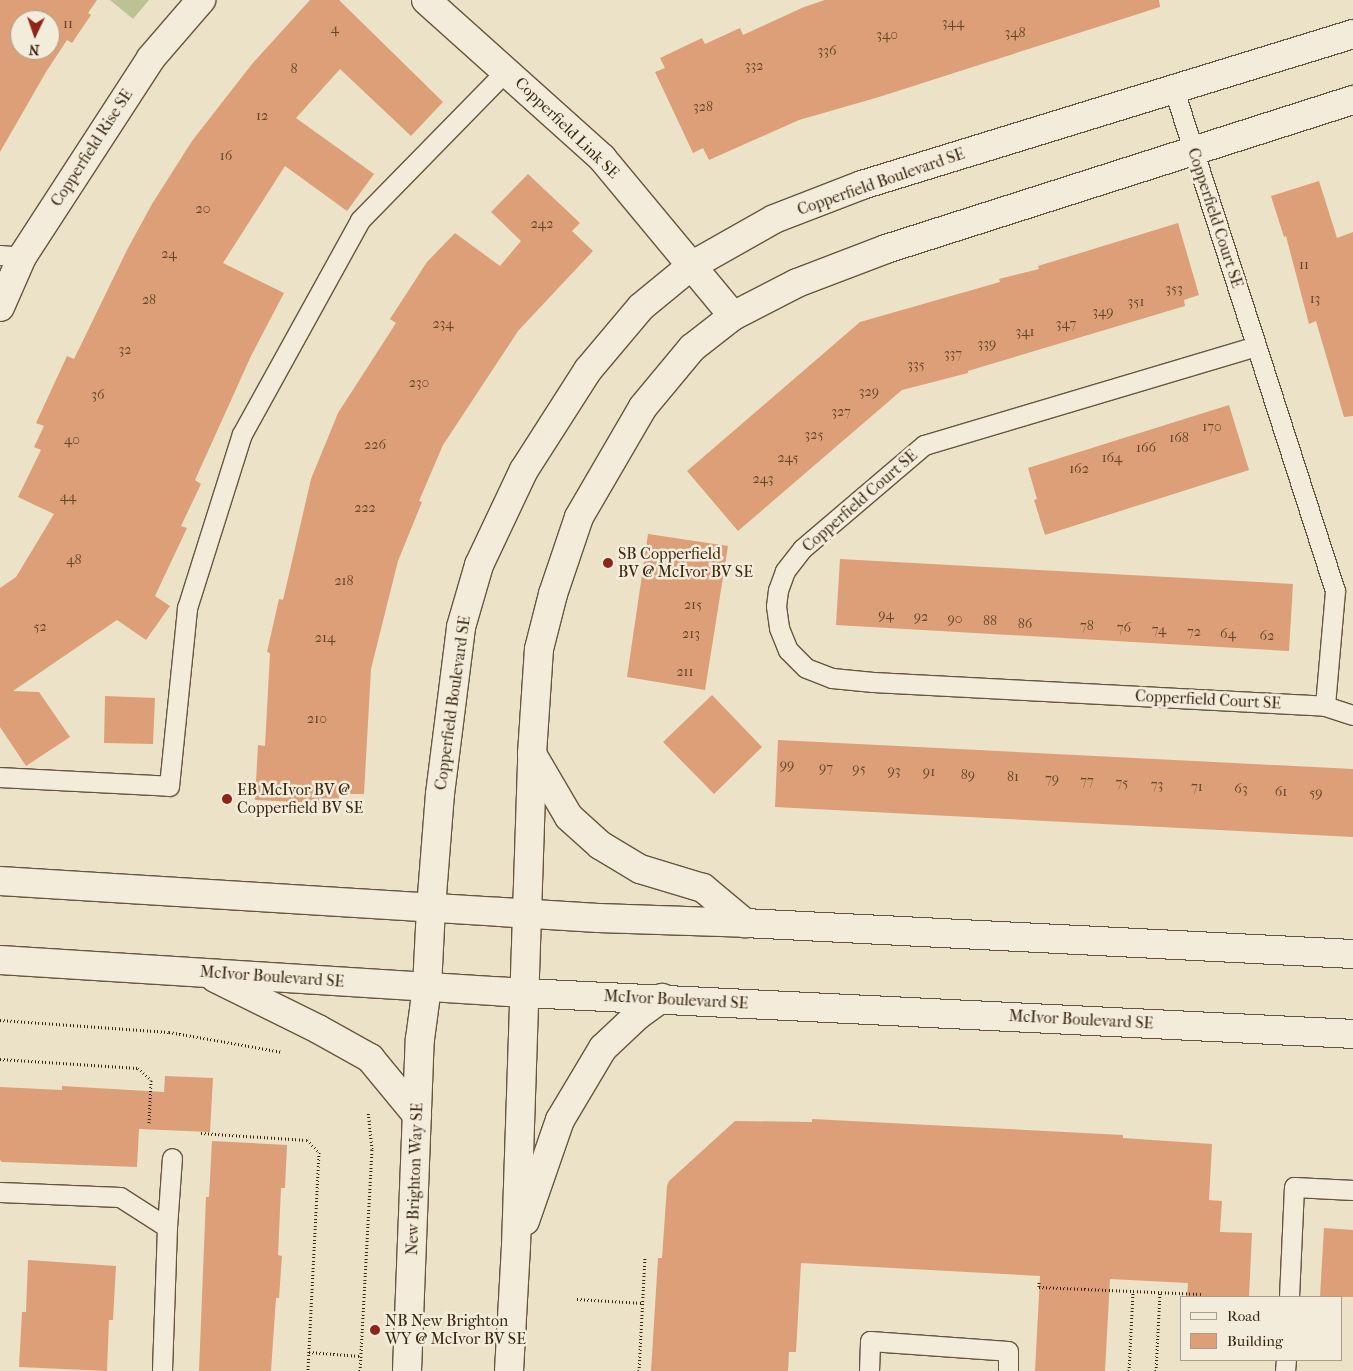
<!DOCTYPE html>
<style>
body{margin:0}
#map{position:relative;width:1353px;height:1371px;overflow:hidden;background:#ece2c8;font-family:"IM FELL French Canon",serif}
div>[style]{position:absolute}
.green>*{inset:0;background:#bcc293}
.building>*{inset:0;background:#dc9f78}
.path>*{height:3px;margin-top:-1.5px;transform-origin:0;background:repeating-linear-gradient(90deg,#3b270f 0 1px,transparent 0 3.5px)}
.roads{filter:drop-shadow(1px 0 #67563d) drop-shadow(-1px 0 #67563d) drop-shadow(0 1px #67563d) drop-shadow(0 -1px #67563d)}
.lane>*{height:19px;margin:-9.5px;padding:0 9.5px;transform-origin:9.5px;border-radius:9.5px;background:#f3ecdb}
.street>*{height:28px;margin:-14px;padding:0 14px;transform-origin:14px;border-radius:14px;background:#f3ecdb}
.secondary>*{height:28px;margin:-14px;padding:0 14px;transform-origin:14px;border-radius:14px;background:#f3ecdb}
.dots>*{width:14px;height:14px;translate:-50% -50%;box-sizing:border-box;border:2px solid #f3ecdb;border-radius:50%}
span{translate:-50% -50%;white-space:nowrap;text-align:center;line-height:1.15;-webkit-text-stroke:5px #f3ecdb;paint-order:stroke}
.number-label{font-size:14px;color:#634529}
.number-label span{-webkit-text-stroke-width:0}
.street-label{font-size:16px;color:#3b270f}
.poi-label{font-size:16px;color:#3b270f}
.left{translate:0 -50%;text-align:left}
.legend{position:absolute;left:1180px;top:1296px;width:162px;height:65px;box-sizing:border-box;background:#f3ecdb;border:1px solid #a99d89;margin:0;padding:6px 9px;list-style:none;font-size:15px;color:#3b270f}
.legend li{display:flex;align-items:center;gap:10px;height:25px}
.legend b{width:25px;border:1px solid #a99d89}
.north{position:absolute;left:10px;top:10px;width:50px;height:50px;box-sizing:border-box;background:#f3ecdb;border:1px solid #a99d89;border-radius:50%;rotate:183deg;font-size:14px;font-weight:700;line-height:20px;text-align:center;color:#3b270f}
.north::after{content:'';display:block;margin:auto;width:18px;height:22px;background:#8f2418;clip-path:polygon(50% 0,100% 100%,50% 72%,0 100%)}
</style>
<div id="map">
<div class="green">
<i style="clip-path:polygon(110px 0,149px 0,133px 19px)"></i>
</div>
<div class="building">
<i style="clip-path:polygon(evenodd,0 0,97px 0,88px 13px,91px 15px,72px 43px,67px 40px,46px 72px,0 152px,0 0,20px 20px,50px 20px,50px 50px,20px 50px,20px 20px)"></i>
<i style="clip-path:polygon(310px 0,339px 0,443px 102px,411px 136px,340px 69px,296px 118px,374px 174px,347px 211px,285px 166px,223px 263px,284px 293px,251px 356px,195px 480px,201px 484px,181px 526px,187px 528px,155px 596px,170px 606px,146px 640px,117px 620px,13px 691px,39px 692px,70px 737px,26px 766px,0 727px,0 588px,16px 577px,54px 514px,18px 497px,41px 450px,34px 447px,44px 426px,36px 423px,67px 356px,74px 359px,128px 248px,152px 204px,192px 141px,252px 64px)"></i>
<i style="clip-path:polygon(825px 0,1159px 0,1160px 7px,879px 97px,799px 120px,709px 160px,703px 148px,693px 153px,655px 72px,665px 68px,660px 58px,702px 38px,705px 44px,740px 28px,743px 35px,804px 7px)"></i>
<i style="clip-path:polygon(528px 174px,580px 223px,572px 231px,593px 251px,518px 331px,443px 445px,419px 501px,422px 502px,398px 561px,371px 669px,364px 794px,339px 794px,339px 804px,255px 800px,258px 745px,265px 746px,270px 653px,267px 652px,279px 599px,283px 600px,311px 479px,338px 413px,396px 323px,390px 319px,427px 262px,455px 233px,500px 266px,521px 241px,491px 212px)"></i>
<i style="clip-path:polygon(1319px 181px,1337px 238px,1353px 232px,1353px 416px,1344px 417px,1316px 321px,1309px 324px,1286px 236px,1284px 237px,1271px 196px)"></i>
<i style="clip-path:polygon(1178px 223px,1199px 295px,1184px 300px,1185px 306px,968px 371px,968px 373px,902px 390px,738px 531px,687px 471px,860px 322px,1000px 282px,999px 279px,1039px 269px,1038px 266px)"></i>
<i style="clip-path:polygon(1229px 405px,1249px 470px,1045px 535px,1034px 500px,1037px 499px,1028px 468px)"></i>
<i style="clip-path:polygon(648px 534px,728px 546px,705px 690px,627px 677px)"></i>
<i style="clip-path:polygon(840px 559px,1293px 584px,1289px 651px,836px 625px)"></i>
<i style="clip-path:polygon(712px 695px,762px 747px,714px 794px,663px 742px)"></i>
<i style="clip-path:polygon(105px 696px,155px 698px,153px 744px,104px 743px)"></i>
<i style="clip-path:polygon(778px 740px,1353px 769px,1353px 837px,775px 807px)"></i>
<i style="clip-path:polygon(165px 1076px,213px 1078px,210px 1132px,139px 1129px,137px 1167px,2px 1162px,0 1160px,0 1087px,62px 1090px,62px 1086px,164px 1092px)"></i>
<i style="clip-path:polygon(812px 1119px,1123px 1135px,1123px 1138px,1212px 1144px,1209px 1200px,1222px 1201px,1220px 1232px,1252px 1233px,1249px 1297px,1187px 1297px,1188px 1283px,1110px 1279px,1105px 1371px,1035px 1371px,1040px 1276px,801px 1263px,796px 1352px,789px 1352px,788px 1371px,651px 1371px,658px 1258px,662px 1258px,667px 1186px,669px 1181px,735px 1121px,812px 1122px)"></i>
<i style="clip-path:polygon(212px 1141px,287px 1145px,285px 1188px,281px 1188px,278px 1255px,282px 1256px,279px 1298px,276px 1298px,271px 1371px,199px 1371px,206px 1197px,209px 1197px)"></i>
<i style="clip-path:polygon(1324px 1228px,1353px 1230px,1353px 1297px,1320px 1297px)"></i>
<i style="clip-path:polygon(28px 1260px,116px 1266px,113px 1320px,109px 1320px,107px 1371px,19px 1367px,22px 1312px,26px 1312px)"></i>
</div>
<div class="path">
<i style="left:0;top:1020px;width:169px;rotate:4.1deg"></i>
<i style="left:169px;top:1032px;width:115px;rotate:10deg"></i>
<i style="left:0;top:1059px;width:138px;rotate:3.7deg"></i>
<i style="left:138px;top:1068px;width:18px;rotate:43deg"></i>
<i style="left:151px;top:1080px;width:44px;rotate:92.6deg"></i>
<i style="left:201px;top:1133px;width:106px;rotate:3.8deg"></i>
<i style="left:307px;top:1140px;width:17px;rotate:45deg"></i>
<i style="left:319px;top:1152px;width:219px;rotate:92.9deg"></i>
<i style="left:1039px;top:1282px;width:5px;rotate:90deg"></i>
<i style="left:1039px;top:1287px;width:162px;rotate:2.5deg"></i>
<i style="left:577px;top:1299px;width:66px;rotate:3.5deg"></i>
<i style="left:309px;top:1352px;width:51px;rotate:4.5deg"></i>
<i style="left:360px;top:1371px;width:222px;rotate:-86.9deg"></i>
<i style="left:372px;top:1149px;width:38px;rotate:-96deg"></i>
<i style="left:639px;top:1371px;width:114px;rotate:-87deg"></i>
<i style="left:1129px;top:1371px;width:80px;rotate:-87.1deg"></i>
<i style="left:1156px;top:1371px;width:78px;rotate:-87.1deg"></i>
</div>
<div class="roads">
<div class="lane">
<i style="left:1174px;top:90px;width:526px;rotate:72.18deg"></i>
<i style="left:1335px;top:591px;width:115px;rotate:95deg"></i>
<i style="left:0;top:255px;width:22px;rotate:5deg"></i>
<i style="left:1256px;top:346px;width:346px;rotate:163.4deg"></i>
<i style="left:924px;top:445px;width:160px;rotate:139.6deg"></i>
<i style="left:802px;top:549px;width:28px;rotate:128deg"></i>
<i style="left:785px;top:571px;width:20px;rotate:110deg"></i>
<i style="left:778px;top:590px;width:16px;rotate:97deg"></i>
<i style="left:776px;top:606px;width:22px;rotate:82deg"></i>
<i style="left:779px;top:628px;width:24px;rotate:68deg"></i>
<i style="left:788px;top:650px;width:25px;rotate:45deg"></i>
<i style="left:806px;top:668px;width:28px;rotate:21deg"></i>
<i style="left:832px;top:678px;width:41px;rotate:5.6deg"></i>
<i style="left:873px;top:682px;width:453px;rotate:3deg"></i>
<i style="left:1325px;top:706px;width:29px;rotate:18deg"></i>
<i style="left:0;top:777px;width:169px;rotate:3deg"></i>
<i style="left:169px;top:786px;width:179px;rotate:-84.2deg"></i>
<i style="left:187px;top:608px;width:182px;rotate:-72.5deg"></i>
<i style="left:242px;top:434px;width:244px;rotate:-61.1deg"></i>
<i style="left:360px;top:220px;width:210px;rotate:-45.6deg"></i>
<i style="left:0;top:1192px;width:120px;rotate:2.4deg"></i>
<i style="left:120px;top:1197px;width:56px;rotate:32.6deg"></i>
<i style="left:167px;top:1227px;width:144px;rotate:92deg"></i>
<i style="left:167px;top:1227px;width:69px;rotate:-85.9deg"></i>
<i style="left:1289px;top:1297px;width:110px;rotate:-87.4deg"></i>
<i style="left:1294px;top:1187px;width:59px;rotate:2.9deg"></i>
<i style="left:869px;top:1371px;width:30px;rotate:-88deg"></i>
<i style="left:870px;top:1341px;width:138px;rotate:4.1deg"></i>
<i style="left:1008px;top:1351px;width:20px;rotate:90deg"></i>
<i style="left:1285px;top:1371px;width:11px;rotate:-85deg"></i>
</div>
<div class="street">
<i style="left:426px;top:0;width:237px;rotate:41.9deg"></i>
<i style="left:602px;top:158px;width:205px;rotate:50.3deg"></i>
<i style="left:0;top:307px;width:55px;rotate:-66.3deg"></i>
<i style="left:22px;top:257px;width:237px;rotate:-57deg"></i>
<i style="left:151px;top:58px;width:77px;rotate:-49.2deg"></i>
</div>
<div class="secondary">
<i style="left:532px;top:754px;width:73px;rotate:59.6deg"></i>
<i style="left:569px;top:817px;width:42px;rotate:42.1deg"></i>
<i style="left:600px;top:845px;width:47px;rotate:31deg"></i>
<i style="left:640px;top:869px;width:66px;rotate:16.8deg"></i>
<i style="left:703px;top:888px;width:55px;rotate:39.8deg"></i>
<i style="left:0;top:881px;width:599px;rotate:3.54deg"></i>
<i style="left:598px;top:918px;width:147px;rotate:1.9deg"></i>
<i style="left:745px;top:923px;width:609px;rotate:2.92deg"></i>
<i style="left:0;top:960px;width:526px;rotate:3.6deg"></i>
<i style="left:525px;top:993px;width:829px;rotate:2.83deg"></i>
<i style="left:215px;top:978px;width:115px;rotate:26.3deg"></i>
<i style="left:318px;top:1029px;width:60px;rotate:29.1deg"></i>
<i style="left:370px;top:1058px;width:74px;rotate:50.5deg"></i>
<i style="left:525px;top:1221px;width:107px;rotate:-70.9deg"></i>
<i style="left:560px;top:1120px;width:84px;rotate:-59.2deg"></i>
<i style="left:603px;top:1048px;width:47px;rotate:-43.3deg"></i>
<i style="left:637px;top:1016px;width:31px;rotate:-36deg"></i>
<i style="left:407px;top:1371px;width:332px;rotate:-87.8deg"></i>
<i style="left:420px;top:1039px;width:52px;rotate:-82.3deg"></i>
<i style="left:427px;top:987px;width:79px;rotate:-87.1deg"></i>
<i style="left:431px;top:908px;width:114px;rotate:-85.5deg"></i>
<i style="left:440px;top:794px;width:168px;rotate:-82.8deg"></i>
<i style="left:461px;top:627px;width:65px;rotate:-73.8deg"></i>
<i style="left:479px;top:565px;width:105px;rotate:-64.7deg"></i>
<i style="left:524px;top:470px;width:119px;rotate:-57.4deg"></i>
<i style="left:588px;top:370px;width:82px;rotate:-49.9deg"></i>
<i style="left:641px;top:307px;width:65px;rotate:-39.4deg"></i>
<i style="left:691px;top:266px;width:95px;rotate:-29.5deg"></i>
<i style="left:774px;top:219px;width:94px;rotate:-21.1deg"></i>
<i style="left:862px;top:185px;width:514px;rotate:-17.09deg"></i>
<i style="left:509px;top:1371px;width:125px;rotate:-86.8deg"></i>
<i style="left:516px;top:1246px;width:492px;rotate:-88.1deg"></i>
<i style="left:532px;top:754px;width:105px;rotate:-86.2deg"></i>
<i style="left:539px;top:649px;width:57px;rotate:-75.7deg"></i>
<i style="left:553px;top:594px;width:81px;rotate:-71.3deg"></i>
<i style="left:579px;top:517px;width:127px;rotate:-59.8deg"></i>
<i style="left:643px;top:407px;width:77px;rotate:-50.3deg"></i>
<i style="left:692px;top:348px;width:52px;rotate:-38deg"></i>
<i style="left:733px;top:316px;width:72px;rotate:-27.3deg"></i>
<i style="left:797px;top:283px;width:95px;rotate:-20.9deg"></i>
<i style="left:886px;top:249px;width:490px;rotate:-17.7deg"></i>
</div>
</div>
<div class="dots">
<i style="left:608px;top:563px;background:#8f2418"></i>
<i style="left:227px;top:799px;background:#8f2418"></i>
<i style="left:375px;top:1330px;background:#8f2418"></i>
</div>
<div class="number-label">
<span style="left:953px;top:23px">344</span>
<span style="left:68px;top:24px">11</span>
<span style="left:335px;top:29px">4</span>
<span style="left:1015px;top:33px">348</span>
<span style="left:887px;top:35px">340</span>
<span style="left:827px;top:51px">336</span>
<span style="left:754px;top:66px">332</span>
<span style="left:294px;top:69px">8</span>
<span style="left:703px;top:107px">328</span>
<span style="left:262px;top:116px">12</span>
<span style="left:226px;top:156px">16</span>
<span style="left:203px;top:209px">20</span>
<span style="left:542px;top:224px">242</span>
<span style="left:169px;top:254px">24</span>
<span style="left:1304px;top:265px">11</span>
<span style="left:1174px;top:289px">353</span>
<span style="left:1315px;top:299px">13</span>
<span style="left:149px;top:300px">28</span>
<span style="left:1136px;top:302px">351</span>
<span style="left:1103px;top:312px">349</span>
<span style="left:443px;top:324px">234</span>
<span style="left:1066px;top:324px">347</span>
<span style="left:1025px;top:332px">341</span>
<span style="left:987px;top:344px">339</span>
<span style="left:125px;top:350px">32</span>
<span style="left:953px;top:354px">337</span>
<span style="left:916px;top:365px">335</span>
<span style="left:419px;top:383px">230</span>
<span style="left:869px;top:392px">329</span>
<span style="left:98px;top:395px">36</span>
<span style="left:841px;top:412px">327</span>
<span style="left:1212px;top:427px">170</span>
<span style="left:814px;top:435px">325</span>
<span style="left:1179px;top:438px">168</span>
<span style="left:72px;top:440px">40</span>
<span style="left:375px;top:445px">226</span>
<span style="left:1146px;top:448px">166</span>
<span style="left:788px;top:458px">245</span>
<span style="left:1112px;top:458px">164</span>
<span style="left:1079px;top:469px">162</span>
<span style="left:763px;top:479px">243</span>
<span style="left:68px;top:497px">44</span>
<span style="left:365px;top:508px">222</span>
<span style="left:74px;top:560px">48</span>
<span style="left:344px;top:581px">218</span>
<span style="left:693px;top:605px">215</span>
<span style="left:886px;top:615px">94</span>
<span style="left:921px;top:617px">92</span>
<span style="left:955px;top:619px">90</span>
<span style="left:990px;top:621px">88</span>
<span style="left:1025px;top:624px">86</span>
<span style="left:1087px;top:626px">78</span>
<span style="left:40px;top:627px">52</span>
<span style="left:1124px;top:628px">76</span>
<span style="left:1159px;top:630px">74</span>
<span style="left:1194px;top:632px">72</span>
<span style="left:691px;top:634px">213</span>
<span style="left:1228px;top:634px">64</span>
<span style="left:1267px;top:636px">62</span>
<span style="left:325px;top:638px">214</span>
<span style="left:685px;top:672px">211</span>
<span style="left:317px;top:719px">210</span>
<span style="left:787px;top:765px">99</span>
<span style="left:826px;top:768px">97</span>
<span style="left:859px;top:769px">95</span>
<span style="left:894px;top:771px">93</span>
<span style="left:929px;top:772px">91</span>
<span style="left:968px;top:775px">89</span>
<span style="left:1013px;top:777px">81</span>
<span style="left:1052px;top:779px">79</span>
<span style="left:1087px;top:781px">77</span>
<span style="left:1122px;top:783px">75</span>
<span style="left:1157px;top:785px">73</span>
<span style="left:1197px;top:787px">71</span>
<span style="left:1241px;top:789px">63</span>
<span style="left:1281px;top:792px">61</span>
<span style="left:1316px;top:793px">59</span>
</div>
<div class="street-label">
<span style="left:567px;top:128px;rotate:44deg">Copperfield Link SE</span>
<span style="left:92px;top:148px;rotate:-57deg">Copperfield Rise SE</span>
<span style="left:881px;top:182px;rotate:-19deg">Copperfield Boulevard SE</span>
<span style="left:1215px;top:218px;rotate:72deg">Copperfield Court SE</span>
<span style="left:860px;top:501px;rotate:-41deg">Copperfield Court SE</span>
<span style="left:1208px;top:700px;rotate:3deg">Copperfield Court SE</span>
<span style="left:453px;top:703px;rotate:-82deg">Copperfield Boulevard SE</span>
<span style="left:272px;top:977px;rotate:4deg">McIvor Boulevard SE</span>
<span style="left:676px;top:1000px;rotate:3deg">McIvor Boulevard SE</span>
<span style="left:1081px;top:1020px;rotate:3deg">McIvor Boulevard SE</span>
<span style="left:415px;top:1179px;rotate:-88deg">New Brighton Way SE</span>
</div>
<div class="poi-label">
<span class="left" style="left:618px;top:563px">SB Copperfield<br>BV @ McIvor BV SE</span>
<span class="left" style="left:237px;top:799px">EB McIvor BV @<br>Copperfield BV SE</span>
<span class="left" style="left:385px;top:1330px">NB New Brighton<br>WY @ McIvor BV SE</span>
</div>
<ul class="legend">
<li><b style="height:6px;background:#f3ecdb"></b>Road</li>
<li><b style="height:14px;background:#dc9f78"></b>Building</li>
</ul>
<div class="north">N</div>
</div>
